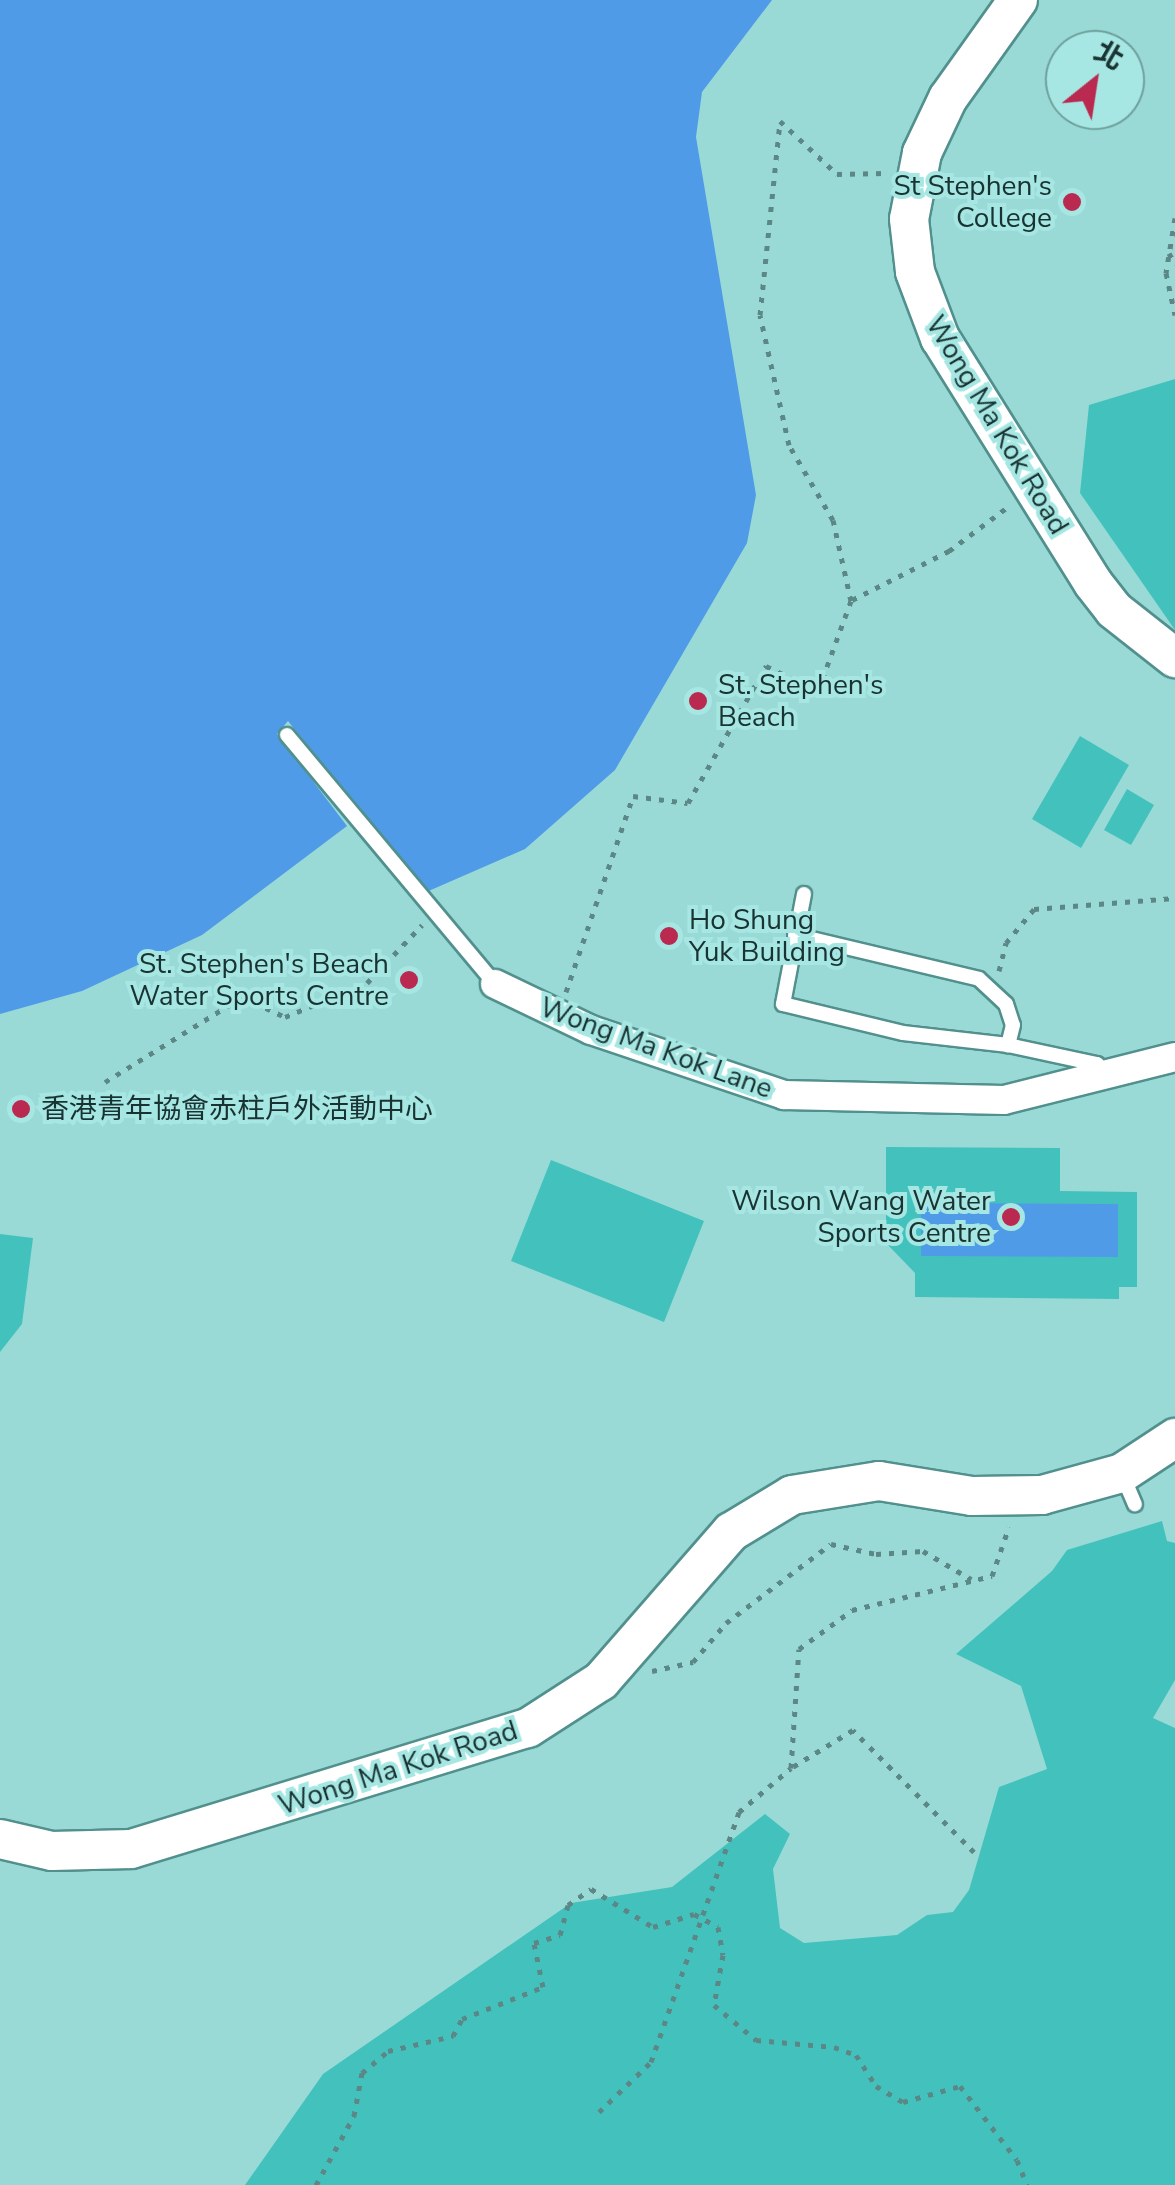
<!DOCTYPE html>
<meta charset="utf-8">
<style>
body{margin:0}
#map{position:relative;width:1175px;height:2185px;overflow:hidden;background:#9adad6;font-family:"Nunito Sans","Noto Sans TC",sans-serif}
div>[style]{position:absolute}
.green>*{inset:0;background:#43c2bd}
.water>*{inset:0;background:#509be8}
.path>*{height:5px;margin-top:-2.5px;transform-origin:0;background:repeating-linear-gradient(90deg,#5b8886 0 5px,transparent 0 13px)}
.roads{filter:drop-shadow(2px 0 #51908d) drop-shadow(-2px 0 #51908d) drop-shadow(0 2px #51908d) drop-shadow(0 -2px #51908d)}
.lane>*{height:14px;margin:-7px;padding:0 7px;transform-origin:7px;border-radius:7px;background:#fff}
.street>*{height:28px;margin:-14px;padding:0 14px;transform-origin:14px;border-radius:14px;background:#fff}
.secondary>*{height:38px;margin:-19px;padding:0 19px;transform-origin:19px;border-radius:19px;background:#fff}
.dots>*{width:28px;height:28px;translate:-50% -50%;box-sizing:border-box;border:5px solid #a6e7e3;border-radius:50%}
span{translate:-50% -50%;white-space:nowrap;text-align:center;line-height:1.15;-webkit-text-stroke:8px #a6e7e3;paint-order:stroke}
.poi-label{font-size:28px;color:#193332}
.right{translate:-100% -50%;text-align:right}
.left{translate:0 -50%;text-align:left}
.street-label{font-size:28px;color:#193332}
.north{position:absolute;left:1045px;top:30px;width:100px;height:100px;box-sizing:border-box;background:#a6e7e3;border:2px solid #6e9f9c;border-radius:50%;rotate:30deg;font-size:28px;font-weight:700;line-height:40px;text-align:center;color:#193332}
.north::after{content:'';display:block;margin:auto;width:35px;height:45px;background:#ba294f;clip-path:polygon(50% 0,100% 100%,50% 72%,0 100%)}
</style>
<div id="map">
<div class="green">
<i style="clip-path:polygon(1175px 379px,1175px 630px,1080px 493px,1089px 405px)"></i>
<i style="clip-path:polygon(1080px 736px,1129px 765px,1081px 848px,1032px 819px)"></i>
<i style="clip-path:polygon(1127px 789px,1154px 805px,1131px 845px,1104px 830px)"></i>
<i style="clip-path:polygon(886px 1147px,1060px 1148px,1060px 1191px,1137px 1192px,1137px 1287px,1119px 1287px,1119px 1299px,915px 1297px,915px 1273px,886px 1243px)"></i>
<i style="clip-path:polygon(551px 1160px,704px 1221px,664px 1322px,511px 1261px)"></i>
<i style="clip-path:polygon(0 1234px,33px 1238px,22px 1324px,0 1352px)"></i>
<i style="clip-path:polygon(1162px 1521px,1167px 1541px,1175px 1543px,1175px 1680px,1153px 1718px,1175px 1728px,1175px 2185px,245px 2185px,323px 2074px,571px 1903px,672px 1887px,765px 1814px,790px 1834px,773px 1869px,780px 1928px,804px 1943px,897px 1935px,927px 1915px,953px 1912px,969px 1890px,999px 1787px,1047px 1769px,1021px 1686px,956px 1654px,1052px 1571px,1067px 1550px)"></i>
</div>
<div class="water">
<i style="clip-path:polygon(0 0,772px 0,702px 92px,696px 137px,756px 495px,747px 543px,615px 770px,525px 849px,424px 893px,288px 721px,277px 734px,347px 826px,202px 935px,82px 991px,0 1014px)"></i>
<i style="clip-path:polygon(921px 1203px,1118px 1204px,1118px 1257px,921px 1256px)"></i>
</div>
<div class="path">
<i style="left:780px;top:121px;width:78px;rotate:42.9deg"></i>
<i style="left:837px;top:174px;width:49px;rotate:-1.2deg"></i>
<i style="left:1175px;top:218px;width:56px;rotate:99.3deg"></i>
<i style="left:1166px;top:273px;width:43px;rotate:77.9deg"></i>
<i style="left:1169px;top:253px;width:13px;rotate:61deg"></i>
<i style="left:852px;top:600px;width:109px;rotate:-26.8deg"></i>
<i style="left:949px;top:551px;width:75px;rotate:-36.9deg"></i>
<i style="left:999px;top:971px;width:29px;rotate:-76deg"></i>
<i style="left:1006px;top:943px;width:44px;rotate:-50.5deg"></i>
<i style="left:1034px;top:909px;width:141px;rotate:-4.5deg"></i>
<i style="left:566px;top:992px;width:207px;rotate:-71.1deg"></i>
<i style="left:633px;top:796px;width:55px;rotate:7.3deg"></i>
<i style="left:688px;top:803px;width:158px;rotate:-60.3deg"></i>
<i style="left:766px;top:666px;width:58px;rotate:25.7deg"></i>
<i style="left:818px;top:691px;width:96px;rotate:-69.9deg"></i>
<i style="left:851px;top:601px;width:83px;rotate:-102.5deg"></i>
<i style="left:833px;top:520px;width:87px;rotate:-120.4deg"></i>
<i style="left:789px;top:445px;width:133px;rotate:-102.6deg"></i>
<i style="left:760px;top:315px;width:195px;rotate:-84.1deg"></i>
<i style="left:105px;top:1082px;width:161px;rotate:-31.8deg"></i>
<i style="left:242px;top:997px;width:47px;rotate:24.9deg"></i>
<i style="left:285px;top:1017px;width:89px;rotate:-22.5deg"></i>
<i style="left:367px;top:983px;width:80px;rotate:-46.5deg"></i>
<i style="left:652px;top:1671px;width:42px;rotate:-12.4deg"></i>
<i style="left:693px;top:1662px;width:51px;rotate:-49.8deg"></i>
<i style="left:726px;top:1623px;width:131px;rotate:-37deg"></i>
<i style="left:831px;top:1544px;width:46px;rotate:12.5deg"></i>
<i style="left:876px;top:1554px;width:47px;rotate:-3.7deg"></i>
<i style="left:923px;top:1551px;width:56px;rotate:30.3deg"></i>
<i style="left:974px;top:1852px;width:172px;rotate:-134.8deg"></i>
<i style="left:853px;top:1730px;width:73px;rotate:148.5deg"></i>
<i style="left:791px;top:1768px;width:119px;rotate:-86.2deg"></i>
<i style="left:799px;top:1649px;width:66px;rotate:-36.3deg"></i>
<i style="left:852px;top:1610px;width:144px;rotate:-13.7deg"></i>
<i style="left:992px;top:1576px;width:52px;rotate:-70.9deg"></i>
<i style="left:599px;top:2112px;width:72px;rotate:-43.9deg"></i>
<i style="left:651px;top:2062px;width:265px;rotate:-70.6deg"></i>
<i style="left:739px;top:1812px;width:68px;rotate:-40.2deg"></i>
<i style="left:316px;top:2185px;width:79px;rotate:-61.2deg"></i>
<i style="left:354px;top:2116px;width:44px;rotate:-79.5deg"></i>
<i style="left:362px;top:2073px;width:34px;rotate:-40deg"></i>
<i style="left:388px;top:2051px;width:67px;rotate:-13deg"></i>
<i style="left:453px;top:2036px;width:19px;rotate:-62deg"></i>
<i style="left:462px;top:2019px;width:87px;rotate:-21.6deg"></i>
<i style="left:543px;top:1987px;width:45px;rotate:-101.6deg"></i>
<i style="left:534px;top:1943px;width:27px;rotate:-17deg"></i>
<i style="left:560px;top:1935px;width:31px;rotate:-75deg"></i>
<i style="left:568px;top:1905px;width:28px;rotate:-35deg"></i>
<i style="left:591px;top:1889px;width:73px;rotate:31.5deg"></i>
<i style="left:653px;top:1927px;width:43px;rotate:-17.6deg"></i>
<i style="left:694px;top:1914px;width:27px;rotate:28deg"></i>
<i style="left:718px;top:1927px;width:28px;rotate:80deg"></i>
<i style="left:723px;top:1955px;width:51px;rotate:100.2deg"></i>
<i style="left:714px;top:2005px;width:55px;rotate:39.8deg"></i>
<i style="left:756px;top:2040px;width:78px;rotate:5.1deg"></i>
<i style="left:834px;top:2047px;width:23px;rotate:20deg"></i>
<i style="left:856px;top:2055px;width:37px;rotate:57deg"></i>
<i style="left:876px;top:2086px;width:31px;rotate:31deg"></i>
<i style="left:903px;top:2102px;width:59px;rotate:-15.7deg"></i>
<i style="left:960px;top:2086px;width:93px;rotate:52.4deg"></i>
<i style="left:1017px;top:2160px;width:27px;rotate:68deg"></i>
</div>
<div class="roads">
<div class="lane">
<i style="left:287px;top:735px;width:324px;rotate:50.1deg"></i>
<i style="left:804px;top:894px;width:112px;rotate:100.8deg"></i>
<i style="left:783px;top:1004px;width:123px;rotate:13.6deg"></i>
<i style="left:903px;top:1033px;width:106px;rotate:6.5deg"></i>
<i style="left:795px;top:935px;width:189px;rotate:13.4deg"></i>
<i style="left:979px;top:979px;width:37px;rotate:43deg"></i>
<i style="left:1006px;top:1004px;width:22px;rotate:72deg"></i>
<i style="left:1013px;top:1025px;width:21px;rotate:104deg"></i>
<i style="left:1008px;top:1045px;width:91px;rotate:12.1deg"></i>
<i style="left:1097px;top:1064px;width:15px;rotate:48deg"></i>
<i style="left:1122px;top:1474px;width:33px;rotate:67deg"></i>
</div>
<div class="street">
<i style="left:495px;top:984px;width:106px;rotate:25.6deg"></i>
<i style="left:591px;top:1030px;width:204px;rotate:18.6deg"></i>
<i style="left:784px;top:1095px;width:220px;rotate:1.3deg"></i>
<i style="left:1004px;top:1100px;width:176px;rotate:-14.1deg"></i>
</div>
<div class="secondary">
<i style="left:1018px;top:0;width:120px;rotate:125.5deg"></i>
<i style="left:948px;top:98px;width:61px;rotate:115.3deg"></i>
<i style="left:922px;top:153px;width:67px;rotate:101.1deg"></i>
<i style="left:909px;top:219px;width:53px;rotate:83.5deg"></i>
<i style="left:915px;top:272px;width:71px;rotate:69.3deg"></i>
<i style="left:940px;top:338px;width:289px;rotate:58deg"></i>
<i style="left:1093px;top:583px;width:34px;rotate:52deg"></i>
<i style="left:1114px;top:610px;width:78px;rotate:38.2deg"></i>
<i style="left:0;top:1839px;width:53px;rotate:13deg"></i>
<i style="left:52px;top:1851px;width:79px;rotate:-1.5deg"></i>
<i style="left:131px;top:1849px;width:415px;rotate:-17deg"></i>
<i style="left:528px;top:1728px;width:87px;rotate:-32.8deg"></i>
<i style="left:601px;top:1681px;width:198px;rotate:-48.9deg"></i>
<i style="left:731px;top:1532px;width:71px;rotate:-31.2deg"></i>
<i style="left:792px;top:1495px;width:88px;rotate:-9.1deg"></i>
<i style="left:879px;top:1481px;width:94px;rotate:9.2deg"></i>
<i style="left:972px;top:1496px;width:70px;rotate:-0.8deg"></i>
<i style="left:1042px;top:1495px;width:83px;rotate:-15.4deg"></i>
<i style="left:1122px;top:1473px;width:64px;rotate:-33.4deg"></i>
</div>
</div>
<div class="dots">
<i style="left:1072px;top:202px;background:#ba294f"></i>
<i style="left:698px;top:701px;background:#ba294f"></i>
<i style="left:669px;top:936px;background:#ba294f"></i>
<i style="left:409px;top:980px;background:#ba294f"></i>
<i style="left:21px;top:1109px;background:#ba294f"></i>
<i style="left:1011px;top:1217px;background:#ba294f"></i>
</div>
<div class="poi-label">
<span class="right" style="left:1052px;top:202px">St Stephen's<br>College</span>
<span class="left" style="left:718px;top:701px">St. Stephen's<br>Beach</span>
<span class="left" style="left:689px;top:936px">Ho Shung<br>Yuk Building</span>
<span class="right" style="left:389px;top:980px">St. Stephen's Beach<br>Water Sports Centre</span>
<span class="left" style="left:41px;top:1109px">香港青年協會赤柱戶外活動中心</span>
<span class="right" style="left:991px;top:1217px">Wilson Wang Water<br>Sports Centre</span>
</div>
<div class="street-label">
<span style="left:997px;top:425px;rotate:59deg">Wong Ma Kok Road</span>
<span style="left:656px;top:1048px;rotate:20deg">Wong Ma Kok Lane</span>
<span style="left:398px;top:1768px;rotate:-18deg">Wong Ma Kok Road</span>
</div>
<div class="north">北</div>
</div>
